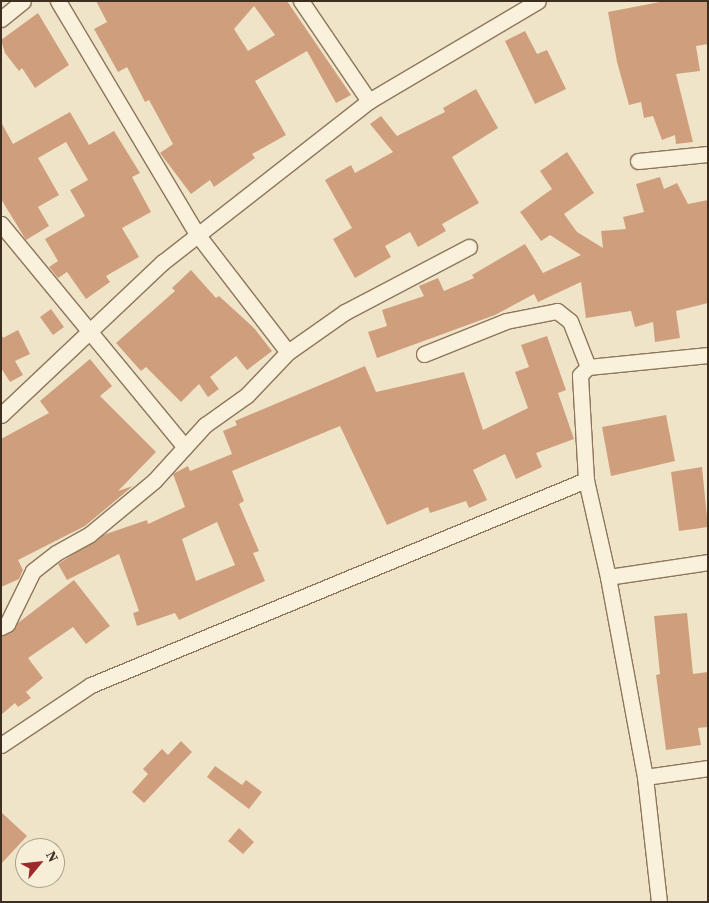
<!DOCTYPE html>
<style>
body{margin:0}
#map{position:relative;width:709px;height:903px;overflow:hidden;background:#f0e4c8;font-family:"Source Serif 4",serif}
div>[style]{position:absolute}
.building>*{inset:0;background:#cf9f7d}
.roads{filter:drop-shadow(1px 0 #8d765c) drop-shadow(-1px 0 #8d765c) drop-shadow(0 1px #8d765c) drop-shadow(0 -1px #8d765c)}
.street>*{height:15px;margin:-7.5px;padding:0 7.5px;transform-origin:7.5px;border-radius:7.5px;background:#faf1dc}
span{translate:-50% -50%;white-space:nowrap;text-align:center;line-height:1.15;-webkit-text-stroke:4px #f7eed8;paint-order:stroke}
.frame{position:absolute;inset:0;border:2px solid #3d2e20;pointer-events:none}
.north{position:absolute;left:15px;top:838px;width:50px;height:50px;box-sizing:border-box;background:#f7eed8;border:1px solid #ada18e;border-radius:50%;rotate:62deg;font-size:14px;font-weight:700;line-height:20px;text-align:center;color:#3d2e20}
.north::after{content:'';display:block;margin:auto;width:18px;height:22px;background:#9e2a2b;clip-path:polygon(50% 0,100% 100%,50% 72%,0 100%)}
</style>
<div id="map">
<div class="building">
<i style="clip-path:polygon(evenodd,96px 1px,287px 1px,351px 95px,336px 103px,307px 51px,255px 81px,286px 135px,252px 154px,255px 158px,214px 187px,210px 180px,191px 194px,160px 153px,173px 144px,149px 100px,145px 102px,127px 67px,118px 72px,94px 29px,107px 22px,96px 1px,254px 6px,275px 35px,248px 51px,234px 29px,254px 6px)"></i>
<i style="clip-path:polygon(665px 1px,708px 1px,708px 44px,696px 46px,700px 71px,676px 74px,693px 142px,676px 144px,675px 135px,662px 140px,653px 116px,644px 118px,641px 102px,629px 105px,617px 62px,608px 12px)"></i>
<i style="clip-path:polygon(38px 13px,69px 65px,35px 88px,22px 68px,19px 71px,5px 53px,1px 40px)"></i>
<i style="clip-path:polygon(525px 31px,537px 54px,547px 50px,566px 89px,535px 104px,505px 41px)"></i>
<i style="clip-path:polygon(476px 89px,498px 128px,452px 157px,479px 203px,442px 224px,446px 231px,418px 247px,410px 232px,385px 246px,391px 257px,355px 278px,333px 239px,352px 228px,325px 180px,351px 165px,355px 173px,393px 152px,370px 124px,381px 116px,397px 136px,445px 112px,443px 108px)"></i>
<i style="clip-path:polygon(70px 112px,89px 145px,114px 131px,140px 173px,132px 177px,151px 212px,122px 228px,139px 257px,106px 276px,110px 282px,86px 299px,67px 272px,58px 278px,49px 267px,58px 261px,45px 239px,85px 216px,70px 190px,88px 180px,66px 142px,38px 158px,59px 195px,38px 207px,49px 226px,26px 240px,1px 199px,1px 122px,13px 144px)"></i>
<i style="clip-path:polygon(567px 152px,594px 193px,564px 214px,577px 232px,603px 248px,601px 231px,626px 229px,623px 217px,644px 212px,636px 184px,660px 177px,664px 189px,677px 183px,688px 204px,708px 200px,708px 303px,676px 311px,680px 338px,655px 342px,653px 322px,635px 327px,631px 311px,586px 318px,581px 282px,538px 302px,534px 294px,495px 315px,377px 358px,368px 332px,387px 326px,382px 310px,424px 296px,419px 286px,438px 278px,444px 291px,474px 278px,472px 275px,525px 244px,543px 273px,581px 255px,550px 235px,541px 241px,520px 212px,552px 189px,540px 171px)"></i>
<i style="clip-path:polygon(191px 270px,216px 298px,219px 296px,254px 328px,272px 351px,247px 370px,236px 356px,210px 377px,219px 389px,208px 397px,199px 384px,181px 402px,146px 367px,141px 371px,116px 343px,175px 291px,172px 288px)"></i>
<i style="clip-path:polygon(51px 309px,64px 327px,53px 335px,40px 317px)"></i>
<i style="clip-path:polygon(18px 330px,30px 354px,15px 361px,23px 375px,10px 382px,1px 368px,1px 333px,3px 338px)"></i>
<i style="clip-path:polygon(evenodd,547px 336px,566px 390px,558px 393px,574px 439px,536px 453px,542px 467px,516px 479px,505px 454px,473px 470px,487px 500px,469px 508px,466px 501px,430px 513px,428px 507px,387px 525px,340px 426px,232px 471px,244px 501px,239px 504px,259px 551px,253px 553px,265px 581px,179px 620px,175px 613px,137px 626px,133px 613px,139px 611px,119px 554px,67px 580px,58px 564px,103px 535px,147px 520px,148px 524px,185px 507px,173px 474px,188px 466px,190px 471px,232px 454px,223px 431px,237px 425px,235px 421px,365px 366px,376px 392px,464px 372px,483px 430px,528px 408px,515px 372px,529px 367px,521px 345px,547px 336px,217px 522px,235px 565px,196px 581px,182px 539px,217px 522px)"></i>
<i style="clip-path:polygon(90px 359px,112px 386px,100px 396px,156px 452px,118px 491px,133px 486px,85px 526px,18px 560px,23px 570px,19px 579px,1px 587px,1px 439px,49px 413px,40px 401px)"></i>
<i style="clip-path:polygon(666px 415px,675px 461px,611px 476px,602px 427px)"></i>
<i style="clip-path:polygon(702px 467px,708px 527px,679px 531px,671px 472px)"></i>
<i style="clip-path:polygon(74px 580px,110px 626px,86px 644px,73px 627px,28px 658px,43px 678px,26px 692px,31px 698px,18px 707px,15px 703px,1px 715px,1px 636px)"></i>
<i style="clip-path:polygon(687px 613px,693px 674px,708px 672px,708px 727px,698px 728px,701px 745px,666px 750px,656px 675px,660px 674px,654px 616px)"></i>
<i style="clip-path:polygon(181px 741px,192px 752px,144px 803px,132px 792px,148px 774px,143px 769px,162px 749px,168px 755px)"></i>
<i style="clip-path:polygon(215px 766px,242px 785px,246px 780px,262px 792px,249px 809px,207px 777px)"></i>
<i style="clip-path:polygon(1px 812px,27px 836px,1px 864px)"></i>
<i style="clip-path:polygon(239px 828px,254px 842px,243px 854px,228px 841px)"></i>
</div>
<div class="roads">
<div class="street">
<i style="left:58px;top:1px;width:271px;rotate:59.2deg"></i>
<i style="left:197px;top:234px;width:149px;rotate:52.4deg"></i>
<i style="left:301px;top:1px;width:121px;rotate:55.8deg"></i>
<i style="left:1px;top:19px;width:28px;rotate:-39deg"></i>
<i style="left:638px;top:161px;width:70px;rotate:-5.7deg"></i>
<i style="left:1px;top:224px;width:289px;rotate:50.5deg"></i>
<i style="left:424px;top:354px;width:88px;rotate:-21.9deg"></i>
<i style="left:506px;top:321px;width:52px;rotate:-11.1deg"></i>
<i style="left:557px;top:311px;width:16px;rotate:38deg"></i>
<i style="left:570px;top:321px;width:49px;rotate:68.6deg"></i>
<i style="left:1px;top:415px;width:223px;rotate:-43.4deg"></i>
<i style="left:163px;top:262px;width:261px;rotate:-38deg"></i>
<i style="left:369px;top:101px;width:196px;rotate:-30.6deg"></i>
<i style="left:608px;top:577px;width:101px;rotate:-8.5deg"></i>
<i style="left:1px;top:627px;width:7px;rotate:-27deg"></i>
<i style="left:7px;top:624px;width:59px;rotate:-63.9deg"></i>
<i style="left:33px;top:571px;width:29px;rotate:-38deg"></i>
<i style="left:56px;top:553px;width:39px;rotate:-29deg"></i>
<i style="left:90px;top:534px;width:83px;rotate:-39.6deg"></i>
<i style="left:154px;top:481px;width:76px;rotate:-47.7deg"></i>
<i style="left:205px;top:425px;width:52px;rotate:-35.5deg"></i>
<i style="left:247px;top:395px;width:59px;rotate:-46.4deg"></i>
<i style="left:288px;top:352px;width:70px;rotate:-35.1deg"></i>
<i style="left:345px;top:312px;width:140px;rotate:-27.7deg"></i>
<i style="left:1px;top:745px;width:108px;rotate:-33.7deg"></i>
<i style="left:91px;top:685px;width:536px;rotate:-22.5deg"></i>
<i style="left:645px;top:777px;width:64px;rotate:-8.1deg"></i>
<i style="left:659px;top:902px;width:126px;rotate:-96.4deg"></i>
<i style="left:645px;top:777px;width:203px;rotate:-100.5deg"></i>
<i style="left:608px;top:577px;width:99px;rotate:-102.8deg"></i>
<i style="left:586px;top:480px;width:105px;rotate:-93.3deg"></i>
<i style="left:580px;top:375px;width:11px;rotate:-45deg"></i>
<i style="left:588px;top:367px;width:121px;rotate:-5.7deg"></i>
</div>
</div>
<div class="frame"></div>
<div class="north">N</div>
</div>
